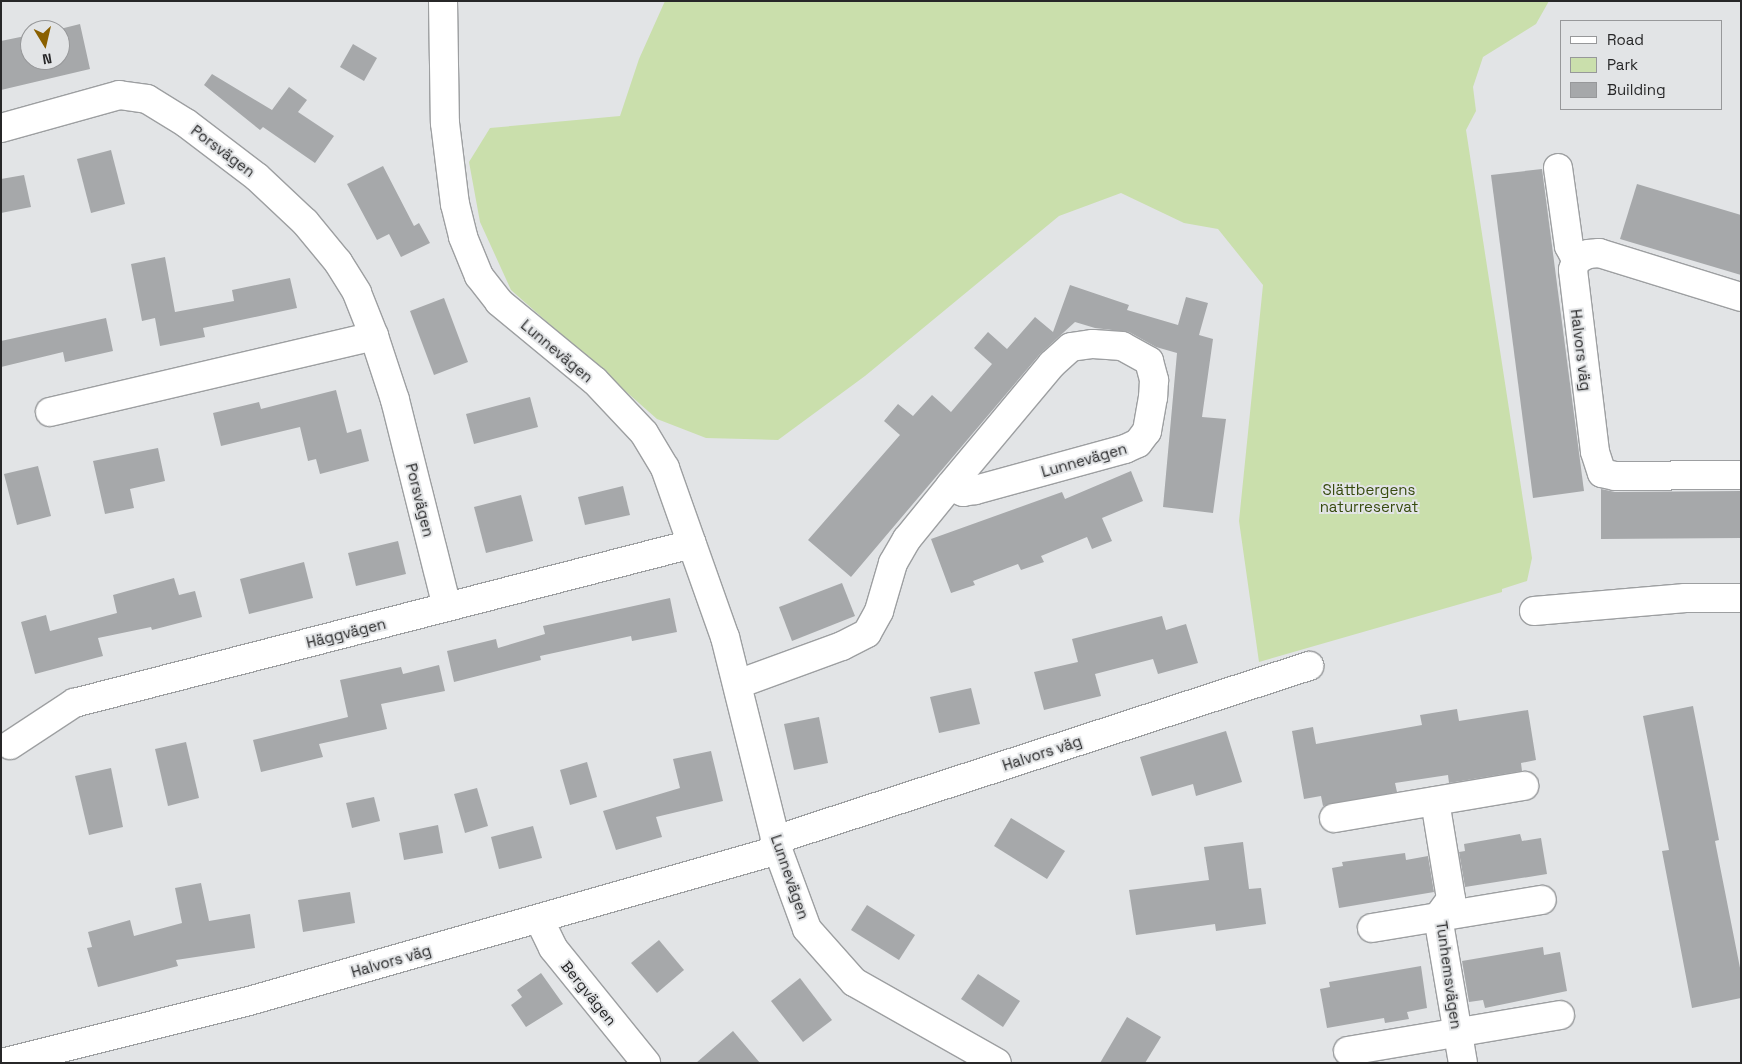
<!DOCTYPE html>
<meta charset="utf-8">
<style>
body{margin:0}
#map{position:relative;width:1742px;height:1064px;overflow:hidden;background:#e2e4e6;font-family:"Space Grotesk",sans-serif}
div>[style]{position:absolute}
.green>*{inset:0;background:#cadfac}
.building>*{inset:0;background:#a6a8aa}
.roads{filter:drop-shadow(1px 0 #9d9fa1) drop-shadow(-1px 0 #9d9fa1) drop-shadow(0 1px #9d9fa1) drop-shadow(0 -1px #9d9fa1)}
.minor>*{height:28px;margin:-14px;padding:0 14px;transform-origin:14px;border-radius:14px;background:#fff}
span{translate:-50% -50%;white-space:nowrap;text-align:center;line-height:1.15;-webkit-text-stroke:4px #e2e4e6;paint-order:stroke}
.street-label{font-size:15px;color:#272728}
.park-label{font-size:15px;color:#374b0e}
.frame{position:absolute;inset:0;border:2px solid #272728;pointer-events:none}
.legend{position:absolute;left:1560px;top:20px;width:162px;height:90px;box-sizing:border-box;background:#e2e4e6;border:1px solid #97989a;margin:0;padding:6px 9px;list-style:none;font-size:15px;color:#272728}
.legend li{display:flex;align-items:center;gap:10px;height:25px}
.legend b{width:25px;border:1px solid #97989a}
.north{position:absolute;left:20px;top:20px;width:50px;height:50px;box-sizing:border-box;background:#e2e4e6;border:1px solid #97989a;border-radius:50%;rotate:171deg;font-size:14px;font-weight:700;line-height:20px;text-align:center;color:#272728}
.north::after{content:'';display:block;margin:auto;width:18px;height:22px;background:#8a6000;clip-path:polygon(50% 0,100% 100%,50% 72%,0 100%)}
</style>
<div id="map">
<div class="green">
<i style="clip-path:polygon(665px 1px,1549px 1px,1536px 24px,1483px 57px,1473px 87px,1476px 111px,1466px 130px,1532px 558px,1527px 581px,1502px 589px,1502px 592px,1259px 662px,1239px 521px,1263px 285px,1218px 229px,1184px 223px,1121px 193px,1059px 216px,865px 376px,778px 440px,706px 438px,657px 419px,511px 290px,480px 222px,469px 162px,490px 128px,620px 116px,639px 59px)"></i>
</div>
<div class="building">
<i style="clip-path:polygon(80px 24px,90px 69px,1px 90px,1px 41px,30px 35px,30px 60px,60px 60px,60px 30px,56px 30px)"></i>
<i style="clip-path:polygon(353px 44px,377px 58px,364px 81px,340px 67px)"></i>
<i style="clip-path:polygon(212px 74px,272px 110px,289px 87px,307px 100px,298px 112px,334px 136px,315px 163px,263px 127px,260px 130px,204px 85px)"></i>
<i style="clip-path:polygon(111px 150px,125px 204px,91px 213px,77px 159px)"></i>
<i style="clip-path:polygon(383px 166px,414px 226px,419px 223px,430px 243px,401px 257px,389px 234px,377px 240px,347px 184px)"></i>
<i style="clip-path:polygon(1542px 169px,1584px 491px,1533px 498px,1491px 175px)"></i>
<i style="clip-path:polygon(24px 175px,31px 207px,1px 213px,1px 179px)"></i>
<i style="clip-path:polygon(1637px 184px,1741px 215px,1741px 275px,1620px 239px)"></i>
<i style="clip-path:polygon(165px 257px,175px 312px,234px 301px,232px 290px,290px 278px,297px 308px,203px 328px,205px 337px,160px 346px,155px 318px,142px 321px,131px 264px)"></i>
<i style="clip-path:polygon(1070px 285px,1129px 305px,1127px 310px,1178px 325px,1186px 297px,1208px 303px,1199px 335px,1213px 339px,1202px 417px,1226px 419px,1213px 513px,1163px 507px,1177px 353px,1156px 347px,1129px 332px,1095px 328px,1075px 322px,1040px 354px,851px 577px,808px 540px,900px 435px,884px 421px,898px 404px,913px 416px,932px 395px,951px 412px,992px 364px,974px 348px,988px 332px,1007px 349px,1035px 317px,1053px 332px)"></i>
<i style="clip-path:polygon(444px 298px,468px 362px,434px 375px,410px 311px)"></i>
<i style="clip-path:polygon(106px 318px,113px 351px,65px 362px,63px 352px,1px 367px,1px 341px)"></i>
<i style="clip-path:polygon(336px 390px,347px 433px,361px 429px,369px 461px,320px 474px,316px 459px,308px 461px,300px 427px,221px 446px,213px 413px,259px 402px,261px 409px)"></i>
<i style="clip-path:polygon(530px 397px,538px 427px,474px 444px,466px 414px)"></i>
<i style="clip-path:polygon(158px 448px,165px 481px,130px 489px,134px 508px,105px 514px,93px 461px)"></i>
<i style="clip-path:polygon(38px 466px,51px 516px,17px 525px,4px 474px)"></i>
<i style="clip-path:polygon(1131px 471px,1143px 501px,1102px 518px,1112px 541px,1092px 549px,1087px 537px,1041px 556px,1044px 562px,1021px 570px,1018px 564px,973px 581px,975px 585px,951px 593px,931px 539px,1062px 492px,1065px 499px)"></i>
<i style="clip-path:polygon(623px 486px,630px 515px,585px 525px,578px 497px)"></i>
<i style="clip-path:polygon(1601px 489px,1615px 492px,1741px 491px,1741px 538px,1601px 539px)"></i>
<i style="clip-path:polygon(521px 495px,533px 541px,486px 553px,474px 507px)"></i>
<i style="clip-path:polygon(398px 541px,406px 574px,356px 586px,348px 553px)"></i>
<i style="clip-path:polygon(304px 562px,313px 598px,249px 614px,240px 579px)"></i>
<i style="clip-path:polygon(174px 578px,179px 595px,195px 591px,202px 617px,152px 630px,151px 627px,98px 638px,103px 656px,35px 674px,21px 622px,46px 615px,50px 631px,117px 613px,113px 595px)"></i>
<i style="clip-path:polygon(842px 583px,855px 616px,792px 641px,779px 607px)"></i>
<i style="clip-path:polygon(670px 598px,677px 632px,632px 641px,631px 636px,540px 656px,541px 660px,454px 682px,447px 651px,496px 639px,498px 648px,545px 634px,543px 626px)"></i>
<i style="clip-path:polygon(1162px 616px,1166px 630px,1186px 624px,1198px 663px,1158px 674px,1153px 659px,1095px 674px,1101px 696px,1044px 710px,1034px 672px,1078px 662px,1072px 639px)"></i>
<i style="clip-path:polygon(439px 665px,445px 691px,381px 704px,387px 729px,319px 744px,323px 757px,261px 772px,253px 740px,348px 717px,340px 680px,401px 667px,403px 674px)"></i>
<i style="clip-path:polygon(971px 688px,980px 724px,939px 733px,930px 697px)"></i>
<i style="clip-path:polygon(1693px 706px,1719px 840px,1715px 841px,1741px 973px,1741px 998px,1692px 1008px,1662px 851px,1669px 850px,1643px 716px)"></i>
<i style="clip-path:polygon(1457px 709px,1459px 721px,1528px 710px,1536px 760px,1521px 763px,1522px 771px,1449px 783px,1448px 775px,1395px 783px,1397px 792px,1323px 806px,1321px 796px,1304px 799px,1292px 731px,1313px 727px,1316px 744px,1422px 725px,1420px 715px)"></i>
<i style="clip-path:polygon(819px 717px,828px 763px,794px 770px,784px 724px)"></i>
<i style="clip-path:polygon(1226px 731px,1242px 782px,1196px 796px,1193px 784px,1152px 796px,1140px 757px)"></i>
<i style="clip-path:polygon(186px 742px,199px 798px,168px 806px,155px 749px)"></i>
<i style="clip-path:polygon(711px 751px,723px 801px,656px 817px,662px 837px,616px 850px,603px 811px,680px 788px,673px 759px)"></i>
<i style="clip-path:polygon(587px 762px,597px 797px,570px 805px,560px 770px)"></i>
<i style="clip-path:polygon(111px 768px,123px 827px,89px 835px,75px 776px)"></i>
<i style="clip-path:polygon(477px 788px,488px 826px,465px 833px,454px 794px)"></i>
<i style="clip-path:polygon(374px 797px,380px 821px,352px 828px,346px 803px)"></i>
<i style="clip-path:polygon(1011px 818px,1065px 851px,1047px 879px,994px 846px)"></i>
<i style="clip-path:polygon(438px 825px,443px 853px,404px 860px,399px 833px)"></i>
<i style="clip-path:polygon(533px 826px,542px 858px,499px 869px,491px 837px)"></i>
<i style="clip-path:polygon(1520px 834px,1522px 841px,1541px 838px,1547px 874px,1465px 887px,1459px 852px,1465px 851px,1464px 844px)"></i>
<i style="clip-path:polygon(1243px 842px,1249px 889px,1261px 888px,1266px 924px,1216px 931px,1215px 924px,1136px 935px,1129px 890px,1209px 880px,1204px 847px)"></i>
<i style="clip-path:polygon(1405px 853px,1406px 860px,1428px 856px,1434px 892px,1339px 908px,1332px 868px,1343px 866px,1342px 862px)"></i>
<i style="clip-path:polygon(201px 883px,209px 921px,250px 914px,255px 948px,176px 960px,178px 966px,98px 987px,87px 948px,92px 947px,88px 932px,130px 920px,134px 936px,182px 923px,175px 888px)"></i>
<i style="clip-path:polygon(350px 892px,355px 923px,303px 932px,298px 900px)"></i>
<i style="clip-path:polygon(867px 905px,915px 935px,899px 960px,851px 930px)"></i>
<i style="clip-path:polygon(659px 940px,684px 970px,657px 993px,631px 963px)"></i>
<i style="clip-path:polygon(1543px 947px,1544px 955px,1560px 952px,1567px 991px,1485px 1008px,1483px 1000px,1469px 1002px,1462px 961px)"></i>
<i style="clip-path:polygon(1421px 966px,1427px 1008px,1407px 1012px,1409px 1019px,1385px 1023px,1384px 1018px,1327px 1028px,1320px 989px,1330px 987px,1329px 982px)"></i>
<i style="clip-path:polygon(541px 973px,563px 1004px,526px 1027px,511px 1005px,522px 997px,517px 990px)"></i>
<i style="clip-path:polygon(978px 974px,1020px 1001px,1003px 1027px,961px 999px)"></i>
<i style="clip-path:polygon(800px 978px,832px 1020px,803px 1042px,771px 1001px)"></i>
<i style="clip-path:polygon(1127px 1017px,1161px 1037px,1145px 1063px,1100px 1063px)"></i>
<i style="clip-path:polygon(733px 1031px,760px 1063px,696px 1063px)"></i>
</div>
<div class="roads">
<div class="minor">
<i style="left:443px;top:1px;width:122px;rotate:89.1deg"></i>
<i style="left:445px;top:123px;width:82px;rotate:83deg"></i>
<i style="left:455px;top:204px;width:34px;rotate:76deg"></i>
<i style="left:463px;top:237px;width:42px;rotate:67.7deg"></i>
<i style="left:479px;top:276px;width:33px;rotate:52deg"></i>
<i style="left:499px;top:302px;width:124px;rotate:39.5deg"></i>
<i style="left:595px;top:381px;width:71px;rotate:46.7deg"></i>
<i style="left:644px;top:433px;width:41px;rotate:59deg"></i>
<i style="left:665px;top:468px;width:179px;rotate:70.5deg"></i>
<i style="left:725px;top:637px;width:219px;rotate:76deg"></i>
<i style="left:778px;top:850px;width:84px;rotate:69.8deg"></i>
<i style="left:807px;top:929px;width:71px;rotate:48.4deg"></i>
<i style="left:854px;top:982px;width:164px;rotate:29.5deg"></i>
<i style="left:1px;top:128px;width:123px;rotate:-15.6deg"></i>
<i style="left:119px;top:95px;width:28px;rotate:8deg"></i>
<i style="left:147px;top:99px;width:46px;rotate:31.6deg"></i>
<i style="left:186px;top:123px;width:89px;rotate:37.3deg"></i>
<i style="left:257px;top:177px;width:66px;rotate:43.2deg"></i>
<i style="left:305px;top:222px;width:52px;rotate:50.5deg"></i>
<i style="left:338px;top:262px;width:36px;rotate:58deg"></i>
<i style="left:357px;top:293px;width:46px;rotate:68.4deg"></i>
<i style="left:374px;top:336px;width:67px;rotate:71.8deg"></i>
<i style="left:395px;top:400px;width:213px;rotate:75.9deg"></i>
<i style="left:1558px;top:168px;width:79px;rotate:82deg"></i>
<i style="left:1569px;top:246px;width:16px;rotate:63deg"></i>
<i style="left:1741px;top:297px;width:149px;rotate:-162.8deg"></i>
<i style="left:1599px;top:253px;width:11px;rotate:175deg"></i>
<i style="left:1588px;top:254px;width:13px;rotate:153deg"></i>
<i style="left:1576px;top:260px;width:10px;rotate:107deg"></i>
<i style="left:1573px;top:270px;width:183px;rotate:83.1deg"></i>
<i style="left:1595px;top:452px;width:22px;rotate:72deg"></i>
<i style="left:1602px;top:473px;width:13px;rotate:13deg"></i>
<i style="left:1615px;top:476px;width:126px;rotate:-0.5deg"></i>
<i style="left:50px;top:412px;width:333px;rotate:-13.2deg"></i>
<i style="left:1534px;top:611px;width:152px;rotate:-4.9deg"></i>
<i style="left:1685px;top:598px;width:56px"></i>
<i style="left:738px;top:684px;width:111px;rotate:-20.1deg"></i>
<i style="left:842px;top:646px;width:28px;rotate:-27deg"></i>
<i style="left:867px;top:633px;width:25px;rotate:-61deg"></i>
<i style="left:879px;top:611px;width:50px;rotate:-73.7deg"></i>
<i style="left:893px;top:563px;width:28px;rotate:-60deg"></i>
<i style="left:907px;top:539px;width:68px;rotate:-50.9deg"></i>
<i style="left:950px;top:486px;width:159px;rotate:-50.1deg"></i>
<i style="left:1052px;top:364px;width:25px;rotate:-42deg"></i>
<i style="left:1071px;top:347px;width:22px;rotate:-8deg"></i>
<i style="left:1093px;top:344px;width:29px;rotate:4deg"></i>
<i style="left:1122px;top:346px;width:31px;rotate:29deg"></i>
<i style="left:1149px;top:361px;width:20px;rotate:75deg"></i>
<i style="left:1154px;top:380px;width:17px;rotate:93deg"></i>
<i style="left:1153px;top:397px;width:35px;rotate:100deg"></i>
<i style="left:1147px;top:431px;width:15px;rotate:127deg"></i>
<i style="left:1138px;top:443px;width:14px;rotate:155deg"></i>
<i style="left:1125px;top:449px;width:156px;rotate:164.7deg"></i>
<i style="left:975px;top:490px;width:12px;rotate:171deg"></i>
<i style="left:963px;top:492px;width:14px;rotate:-155deg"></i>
<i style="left:10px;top:745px;width:77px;rotate:-33.3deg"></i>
<i style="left:74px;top:703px;width:638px;rotate:-14.43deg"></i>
<i style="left:1435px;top:801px;width:99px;rotate:80.7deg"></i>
<i style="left:1451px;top:899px;width:22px;rotate:126deg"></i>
<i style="left:1438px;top:917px;width:148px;rotate:80.3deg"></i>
<i style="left:1334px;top:818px;width:193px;rotate:-9.6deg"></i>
<i style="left:775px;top:840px;width:562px;rotate:-18.05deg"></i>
<i style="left:539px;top:919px;width:32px;rotate:64deg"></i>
<i style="left:553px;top:948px;width:148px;rotate:51deg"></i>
<i style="left:1372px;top:928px;width:172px;rotate:-9.4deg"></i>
<i style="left:1348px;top:1051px;width:215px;rotate:-9.6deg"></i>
<i style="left:2px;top:1063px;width:262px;rotate:-14.1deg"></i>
<i style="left:256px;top:999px;width:543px;rotate:-15.93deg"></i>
</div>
</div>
<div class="street-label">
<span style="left:223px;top:151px;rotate:37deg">Porsvägen</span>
<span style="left:1581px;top:350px;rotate:83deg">Halvors väg</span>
<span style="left:557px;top:351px;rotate:40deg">Lunnevägen</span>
<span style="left:1084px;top:460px;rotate:-16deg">Lunnevägen</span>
<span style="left:420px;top:500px;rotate:76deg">Porsvägen</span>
<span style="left:346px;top:633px;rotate:-14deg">Häggvägen</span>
<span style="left:1042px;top:753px;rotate:-18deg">Halvors väg</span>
<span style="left:790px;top:877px;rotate:71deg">Lunnevägen</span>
<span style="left:391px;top:961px;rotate:-16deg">Halvors väg</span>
<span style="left:1449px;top:975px;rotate:82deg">Tunhemsvägen</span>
<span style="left:589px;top:993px;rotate:51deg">Bergvägen</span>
</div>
<div class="park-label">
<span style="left:1369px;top:498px">Slättbergens<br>naturreservat</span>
</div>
<div class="frame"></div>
<ul class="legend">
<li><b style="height:6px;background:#fff"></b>Road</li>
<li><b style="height:14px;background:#cadfac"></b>Park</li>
<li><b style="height:14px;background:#a6a8aa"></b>Building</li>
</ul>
<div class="north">N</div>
</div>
